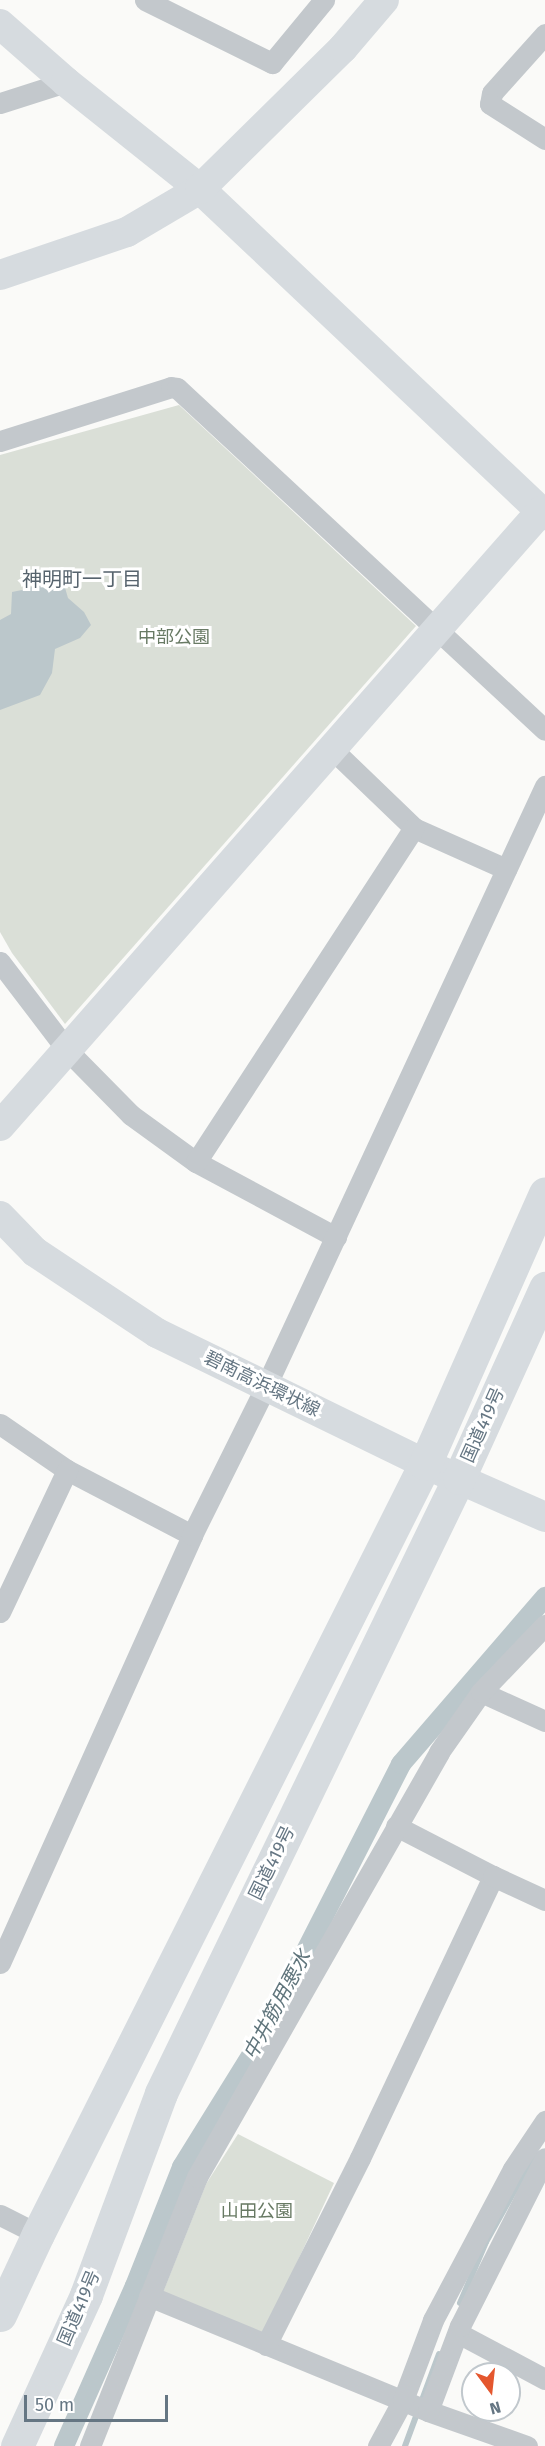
<!DOCTYPE html>
<meta charset="utf-8">
<style>
body{margin:0}
#map{position:relative;width:545px;height:2446px;overflow:hidden;background:#fafaf8;font-family:"Fira Sans","Noto Sans JP",sans-serif}
div>[style]{position:absolute}
.green>*{inset:0;background:#dadfd7}
.water>*{inset:0;background:#bbc7cb}
.stream>*{height:6px;margin:-3px;padding:0 3px;transform-origin:3px;border-radius:3px;background:#bbc7cb}
.canal>*{height:20px;margin:-10px;padding:0 10px;transform-origin:10px;border-radius:10px;background:#bbc7cb}
.street>*{height:21px;margin:-10.5px;padding:0 10.5px;transform-origin:10.5px;border-radius:10.5px;background:#c3c8cc}
.secondary>*{height:30px;margin:-15px;padding:0 15px;transform-origin:15px;border-radius:15px;background:#d6dbdf}
.highway>*{height:33px;margin:-16.5px;padding:0 16.5px;transform-origin:16.5px;border-radius:16.5px;background:#d6dbdf}
span{translate:-50% -50%;white-space:nowrap;text-align:center;line-height:1.15;-webkit-text-stroke:6px #fff;paint-order:stroke}
.park-label{font-size:18px;color:#687a64}
.street-label{font-size:18px;color:#657683}
.neighbourhood-label{font-size:20px;color:#57646e}
.water-label{font-size:20px;color:#60757c;font-style:italic}
.north{position:absolute;left:461px;top:2362px;width:60px;height:60px;box-sizing:border-box;background:#fff;border:2px solid #c1c8cd;border-radius:50%;rotate:165deg;font-size:16px;font-weight:700;line-height:24px;text-align:center;color:#657683}
.north::after{content:'';display:block;margin:auto;width:21px;height:27px;background:#e4572e;clip-path:polygon(50% 0,100% 100%,50% 72%,0 100%)}
.scale{position:absolute;left:24px;top:2395px;width:144px;height:27px;box-sizing:border-box;border:3px solid #657683;border-top:0;padding-left:8px;font-size:18px;line-height:21px;white-space:nowrap;color:#657683;-webkit-text-stroke:4px #fff;paint-order:stroke}
</style>
<div id="map">
<div class="green">
<i style="clip-path:polygon(179px 405px,416px 626px,65px 1024px,12px 953px,0 932px,0 455px)"></i>
<i style="clip-path:polygon(238px 2134px,334px 2183px,264px 2333px,163px 2292px,206px 2184px)"></i>
</div>
<div class="water">
<i style="clip-path:polygon(61px 574px,68px 598px,84px 612px,91px 625px,80px 638px,55px 649px,52px 673px,40px 695px,0 710px,0 620px,11px 614px,12px 592px,27px 589px)"></i>
</div>
<div class="stream">
<i style="left:460px;top:2303px;width:66px;rotate:-66.9deg"></i>
<i style="left:486px;top:2242px;width:101px;rotate:-60.9deg"></i>
<i style="left:405px;top:2446px;width:98px;rotate:-69.7deg"></i>
</div>
<div class="canal">
<i style="left:64px;top:2446px;width:175px;rotate:-66.1deg"></i>
<i style="left:135px;top:2286px;width:128px;rotate:-68.4deg"></i>
<i style="left:182px;top:2167px;width:146px;rotate:-58.2deg"></i>
<i style="left:259px;top:2043px;width:313px;rotate:-63deg"></i>
<i style="left:401px;top:1764px;width:221px;rotate:-49.2deg"></i>
</div>
<div class="street">
<i style="left:145px;top:0;width:142px;rotate:26.4deg"></i>
<i style="left:272px;top:63px;width:82px;rotate:-50.5deg"></i>
<i style="left:545px;top:34px;width:79px;rotate:131.9deg"></i>
<i style="left:492px;top:93px;width:11px;rotate:100deg"></i>
<i style="left:490px;top:104px;width:65px;rotate:32.5deg"></i>
<i style="left:0;top:103px;width:69px;rotate:-17.7deg"></i>
<i style="left:0;top:441px;width:179px;rotate:-17.5deg"></i>
<i style="left:171px;top:387px;width:6px;rotate:9deg"></i>
<i style="left:177px;top:388px;width:502px;rotate:42.9deg"></i>
<i style="left:332px;top:749px;width:114px;rotate:43.9deg"></i>
<i style="left:414px;top:828px;width:101px;rotate:24deg"></i>
<i style="left:0;top:962px;width:111px;rotate:52.7deg"></i>
<i style="left:67px;top:1050px;width:91px;rotate:45.4deg"></i>
<i style="left:131px;top:1115px;width:80px;rotate:35.9deg"></i>
<i style="left:196px;top:1162px;width:159px;rotate:28.2deg"></i>
<i style="left:196px;top:1162px;width:399px;rotate:-56.9deg"></i>
<i style="left:0;top:1424px;width:81px;rotate:34.5deg"></i>
<i style="left:67px;top:1470px;width:141px;rotate:27.5deg"></i>
<i style="left:0;top:1612px;width:157px;rotate:-64.7deg"></i>
<i style="left:481px;top:1692px;width:70px;rotate:24.4deg"></i>
<i style="left:396px;top:1826px;width:109px;rotate:27.3deg"></i>
<i style="left:0;top:1963px;width:469px;rotate:-65.8deg"></i>
<i style="left:192px;top:1535px;width:166px;rotate:-63.6deg"></i>
<i style="left:266px;top:1386px;width:662px;rotate:-65.06deg"></i>
<i style="left:0;top:2215px;width:42px;rotate:26.6deg"></i>
<i style="left:149px;top:2296px;width:302px;rotate:22.4deg"></i>
<i style="left:428px;top:2411px;width:105px;rotate:19.5deg"></i>
<i style="left:458px;top:2333px;width:98px;rotate:27.9deg"></i>
<i style="left:266px;top:2345px;width:209px;rotate:-63.3deg"></i>
<i style="left:360px;top:2158px;width:312px;rotate:-64.7deg"></i>
<i style="left:493px;top:1876px;width:57px;rotate:24.8deg"></i>
<i style="left:428px;top:2411px;width:91px;rotate:-69.4deg"></i>
<i style="left:460px;top:2326px;width:188px;rotate:-63.2deg"></i>
<i style="left:90px;top:2446px;width:289px;rotate:-68.3deg"></i>
<i style="left:197px;top:2177px;width:489px;rotate:-60.3deg"></i>
<i style="left:439px;top:1752px;width:73px;rotate:-55deg"></i>
<i style="left:481px;top:1692px;width:93px;rotate:-46.3deg"></i>
<i style="left:378px;top:2446px;width:52px;rotate:-61.5deg"></i>
<i style="left:403px;top:2400px;width:85px;rotate:-69.4deg"></i>
<i style="left:433px;top:2320px;width:171px;rotate:-62.1deg"></i>
<i style="left:513px;top:2169px;width:58px;rotate:-56.3deg"></i>
</div>
<div class="secondary">
<i style="left:0;top:24px;width:88px;rotate:41.3deg"></i>
<i style="left:66px;top:82px;width:171px;rotate:38.6deg"></i>
<i style="left:200px;top:189px;width:475px;rotate:43.4deg"></i>
<i style="left:0;top:275px;width:134px;rotate:-18.7deg"></i>
<i style="left:127px;top:232px;width:85px;rotate:-30.5deg"></i>
<i style="left:200px;top:189px;width:201px;rotate:-44.6deg"></i>
<i style="left:343px;top:48px;width:63px;rotate:-49.5deg"></i>
<i style="left:0;top:1126px;width:819px;rotate:-48.66deg"></i>
<i style="left:0;top:1216px;width:50px;rotate:45.8deg"></i>
<i style="left:35px;top:1252px;width:146px;rotate:33.6deg"></i>
<i style="left:157px;top:1333px;width:298px;rotate:26deg"></i>
<i style="left:425px;top:1464px;width:131px;rotate:23.8deg"></i>
</div>
<div class="highway">
<i style="left:0;top:2315px;width:89px;rotate:-64.9deg"></i>
<i style="left:38px;top:2234px;width:862px;rotate:-63.32deg"></i>
<i style="left:425px;top:1464px;width:296px;rotate:-66.1deg"></i>
<i style="left:17px;top:2446px;width:166px;rotate:-65.4deg"></i>
<i style="left:86px;top:2295px;width:215px;rotate:-69.6deg"></i>
<i style="left:161px;top:2093px;width:683px;rotate:-64.15deg"></i>
<i style="left:459px;top:1478px;width:209px;rotate:-65.6deg"></i>
</div>
<div class="park-label">
<span style="left:174px;top:637px">中部公園</span>
<span style="left:257px;top:2211px">山田公園</span>
</div>
<div class="street-label">
<span style="left:262px;top:1384px;rotate:26deg">碧南高浜環状線</span>
<span style="left:483px;top:1425px;rotate:-66deg">国道419号</span>
<span style="left:272px;top:1863px;rotate:-64deg">国道419号</span>
<span style="left:79px;top:2308px;rotate:-67deg">国道419号</span>
</div>
<div class="neighbourhood-label">
<span style="left:82px;top:579px">神明町一丁目</span>
</div>
<div class="water-label">
<span style="left:277px;top:2005px;rotate:-62deg">中井筋用悪水</span>
</div>
<div class="north">N</div>
<div class="scale">50 m</div>
</div>
